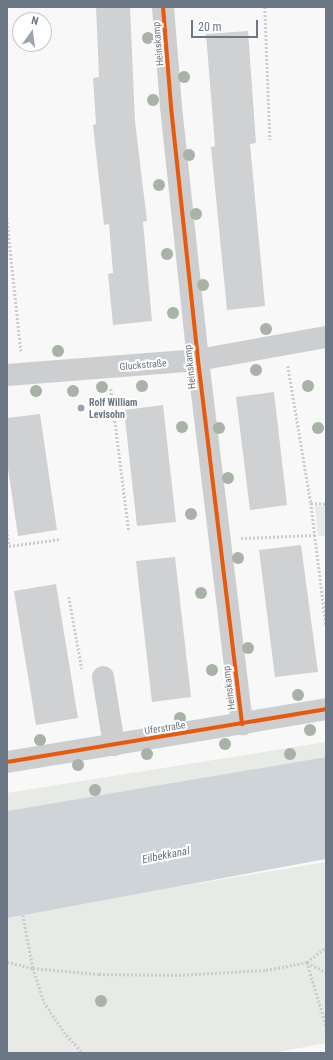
<!DOCTYPE html>
<meta charset="utf-8">
<style>
body{margin:0}
#map{position:relative;width:333px;height:1060px;overflow:hidden;background:#f8f8f8;font-family:"Roboto Condensed",sans-serif}
div>[style]{position:absolute}
.green>*{inset:0;background:#e7eae5}
.water>*{inset:0;background:#cfd4d8}
.building>*{inset:0;background:#d0d1d2}
.path>*{height:2.5px;margin-top:-1.25px;transform-origin:0;background:repeating-linear-gradient(90deg,#cbcccd 0 2px,transparent 0 4px)}
.minor>*{height:22px;margin:-11px;padding:0 11px;transform-origin:11px;border-radius:11px;background:#cdcecf}
.cycleway>*{height:4px;margin:-2px;padding:0 2px;transform-origin:2px;border-radius:2px;background:#e8590c}
.trees>*{width:12px;height:12px;margin:-6px;border-radius:50%;background:#a8b2a7}
.dots>*{width:11px;height:11px;translate:-50% -50%;box-sizing:border-box;border:2px solid #fff;border-radius:50%}
span{translate:-50% -50%;white-space:nowrap;text-align:center;line-height:1.15;-webkit-text-stroke:4px #fff;paint-order:stroke}
.street-label{font-size:10px;color:#6b7785}
.poi-label{font-size:10px;color:#6b7785;font-weight:700}
.left{translate:0 -50%;text-align:left}
.water-label{font-size:11px;color:#677780;font-style:italic}
.frame{position:absolute;inset:0;border:8px solid #6b7785;pointer-events:none}
.north{position:absolute;left:12px;top:12px;width:40px;height:40px;box-sizing:border-box;background:#fff;border:1px solid #c4c9ce;border-radius:50%;rotate:14deg;font-size:11px;font-weight:700;line-height:16px;text-align:center;color:#6b7785}
.north::after{content:'';display:block;margin:auto;width:14px;height:18px;background:#9ca4ad;clip-path:polygon(50% 0,100% 100%,50% 72%,0 100%)}
.scale{position:absolute;left:191px;top:20px;width:67px;height:18px;box-sizing:border-box;border:2px solid #6b7785;border-top:0;padding-left:5px;font-size:12px;line-height:14px;white-space:nowrap;color:#6b7785;-webkit-text-stroke:3px #fff;paint-order:stroke}
</style>
<div id="map">
<div class="green">
<i style="clip-path:polygon(315px 506px,326px 507px,326px 536px,318px 536px)"></i>
<i style="clip-path:polygon(326px 742px,326px 757px,7px 811px,7px 793px)"></i>
<i style="clip-path:polygon(326px 862px,326px 1043px,273px 1053px,7px 1053px,7px 915px)"></i>
</div>
<div class="water">
<i style="clip-path:polygon(326px 757px,326px 859px,7px 918px,7px 811px)"></i>
</div>
<div class="building">
<i style="clip-path:polygon(96px 7px,130px 7px,135px 121px,147px 221px,143px 222px,152px 321px,113px 325px,108px 274px,113px 273px,109px 224px,104px 225px,93px 125px,96px 124px,93px 78px,99px 77px)"></i>
<i style="clip-path:polygon(248px 31px,256px 143px,250px 144px,265px 306px,227px 310px,211px 147px,215px 146px,206px 34px)"></i>
<i style="clip-path:polygon(274px 392px,287px 505px,250px 510px,236px 397px)"></i>
<i style="clip-path:polygon(163px 405px,176px 522px,137px 526px,124px 410px)"></i>
<i style="clip-path:polygon(40px 414px,57px 530px,18px 536px,7px 462px,7px 418px)"></i>
<i style="clip-path:polygon(301px 545px,318px 672px,275px 677px,259px 550px)"></i>
<i style="clip-path:polygon(175px 557px,191px 697px,152px 702px,136px 561px)"></i>
<i style="clip-path:polygon(56px 584px,78px 718px,36px 725px,14px 591px)"></i>
</div>
<div class="path">
<i style="left:265px;top:7px;width:133px;rotate:87.8deg"></i>
<i style="left:7px;top:218px;width:134px;rotate:84deg"></i>
<i style="left:288px;top:366px;width:139px;rotate:80.5deg"></i>
<i style="left:311px;top:503px;width:123px;rotate:83deg"></i>
<i style="left:111px;top:389px;width:144px;rotate:82.8deg"></i>
<i style="left:311px;top:503px;width:15px;rotate:4deg"></i>
<i style="left:7px;top:530px;width:16px;rotate:83deg"></i>
<i style="left:9px;top:546px;width:52px;rotate:-7.7deg"></i>
<i style="left:241px;top:538px;width:74px;rotate:-2.3deg"></i>
<i style="left:69px;top:597px;width:73px;rotate:79.8deg"></i>
<i style="left:23px;top:915px;width:54px;rotate:79.3deg"></i>
<i style="left:33px;top:968px;width:36px;rotate:72deg"></i>
<i style="left:44px;top:1002px;width:36px;rotate:56deg"></i>
<i style="left:64px;top:1032px;width:28px;rotate:48deg"></i>
<i style="left:7px;top:962px;width:27px;rotate:13deg"></i>
<i style="left:33px;top:968px;width:66px;rotate:5.2deg"></i>
<i style="left:99px;top:974px;width:80px;rotate:0.7deg"></i>
<i style="left:179px;top:975px;width:87px;rotate:-3.3deg"></i>
<i style="left:266px;top:970px;width:42px;rotate:-11deg"></i>
<i style="left:307px;top:962px;width:24px;rotate:-38deg"></i>
<i style="left:307px;top:962px;width:66px;rotate:73.2deg"></i>
<i style="left:307px;top:963px;width:21px;rotate:25deg"></i>
</div>
<div class="minor">
<i style="left:163px;top:7px;width:100px;rotate:85.4deg"></i>
<i style="left:171px;top:107px;width:254px;rotate:83.9deg"></i>
<i style="left:198px;top:360px;width:367px;rotate:83.1deg"></i>
<i style="left:7px;top:375px;width:192px;rotate:-4.5deg"></i>
<i style="left:198px;top:360px;width:130px;rotate:-10.2deg"></i>
<i style="left:103px;top:677px;width:69px;rotate:80.8deg"></i>
<i style="left:7px;top:762px;width:323px;rotate:-9.4deg"></i>
</div>
<div class="cycleway">
<i style="left:163px;top:7px;width:100px;rotate:85.4deg"></i>
<i style="left:171px;top:107px;width:254px;rotate:83.9deg"></i>
<i style="left:198px;top:360px;width:367px;rotate:83.1deg"></i>
<i style="left:7px;top:762px;width:323px;rotate:-9.4deg"></i>
</div>
<div class="trees">
<i style="left:148px;top:38px"></i>
<i style="left:184px;top:77px"></i>
<i style="left:153px;top:100px"></i>
<i style="left:189px;top:155px"></i>
<i style="left:159px;top:185px"></i>
<i style="left:196px;top:214px"></i>
<i style="left:167px;top:254px"></i>
<i style="left:203px;top:285px"></i>
<i style="left:173px;top:313px"></i>
<i style="left:266px;top:329px"></i>
<i style="left:58px;top:351px"></i>
<i style="left:256px;top:370px"></i>
<i style="left:142px;top:386px"></i>
<i style="left:308px;top:386px"></i>
<i style="left:102px;top:387px"></i>
<i style="left:36px;top:391px"></i>
<i style="left:73px;top:391px"></i>
<i style="left:182px;top:427px"></i>
<i style="left:219px;top:428px"></i>
<i style="left:318px;top:428px"></i>
<i style="left:228px;top:478px"></i>
<i style="left:191px;top:514px"></i>
<i style="left:238px;top:558px"></i>
<i style="left:201px;top:593px"></i>
<i style="left:248px;top:648px"></i>
<i style="left:212px;top:670px"></i>
<i style="left:298px;top:695px"></i>
<i style="left:180px;top:718px"></i>
<i style="left:310px;top:730px"></i>
<i style="left:40px;top:740px"></i>
<i style="left:225px;top:744px"></i>
<i style="left:147px;top:754px"></i>
<i style="left:290px;top:754px"></i>
<i style="left:78px;top:765px"></i>
<i style="left:95px;top:790px"></i>
<i style="left:101px;top:1001px"></i>
</div>
<div class="dots">
<i style="left:81px;top:408px;background:#9ca4ad"></i>
</div>
<div class="street-label">
<span style="left:158px;top:44px;rotate:-95deg">Heinskamp</span>
<span style="left:143px;top:365px;rotate:-5deg">Gluckstraße</span>
<span style="left:190px;top:367px;rotate:-96deg">Heinskamp</span>
<span style="left:229px;top:688px;rotate:-97deg">Heinskamp</span>
<span style="left:165px;top:728px;rotate:-9deg">Uferstraße</span>
</div>
<div class="poi-label">
<span class="left" style="left:89px;top:408px">Rolf William<br>Levisohn</span>
</div>
<div class="water-label">
<span style="left:166px;top:856px;rotate:-11deg">Eilbekkanal</span>
</div>
<div class="frame"></div>
<div class="north">N</div>
<div class="scale">20 m</div>
</div>
